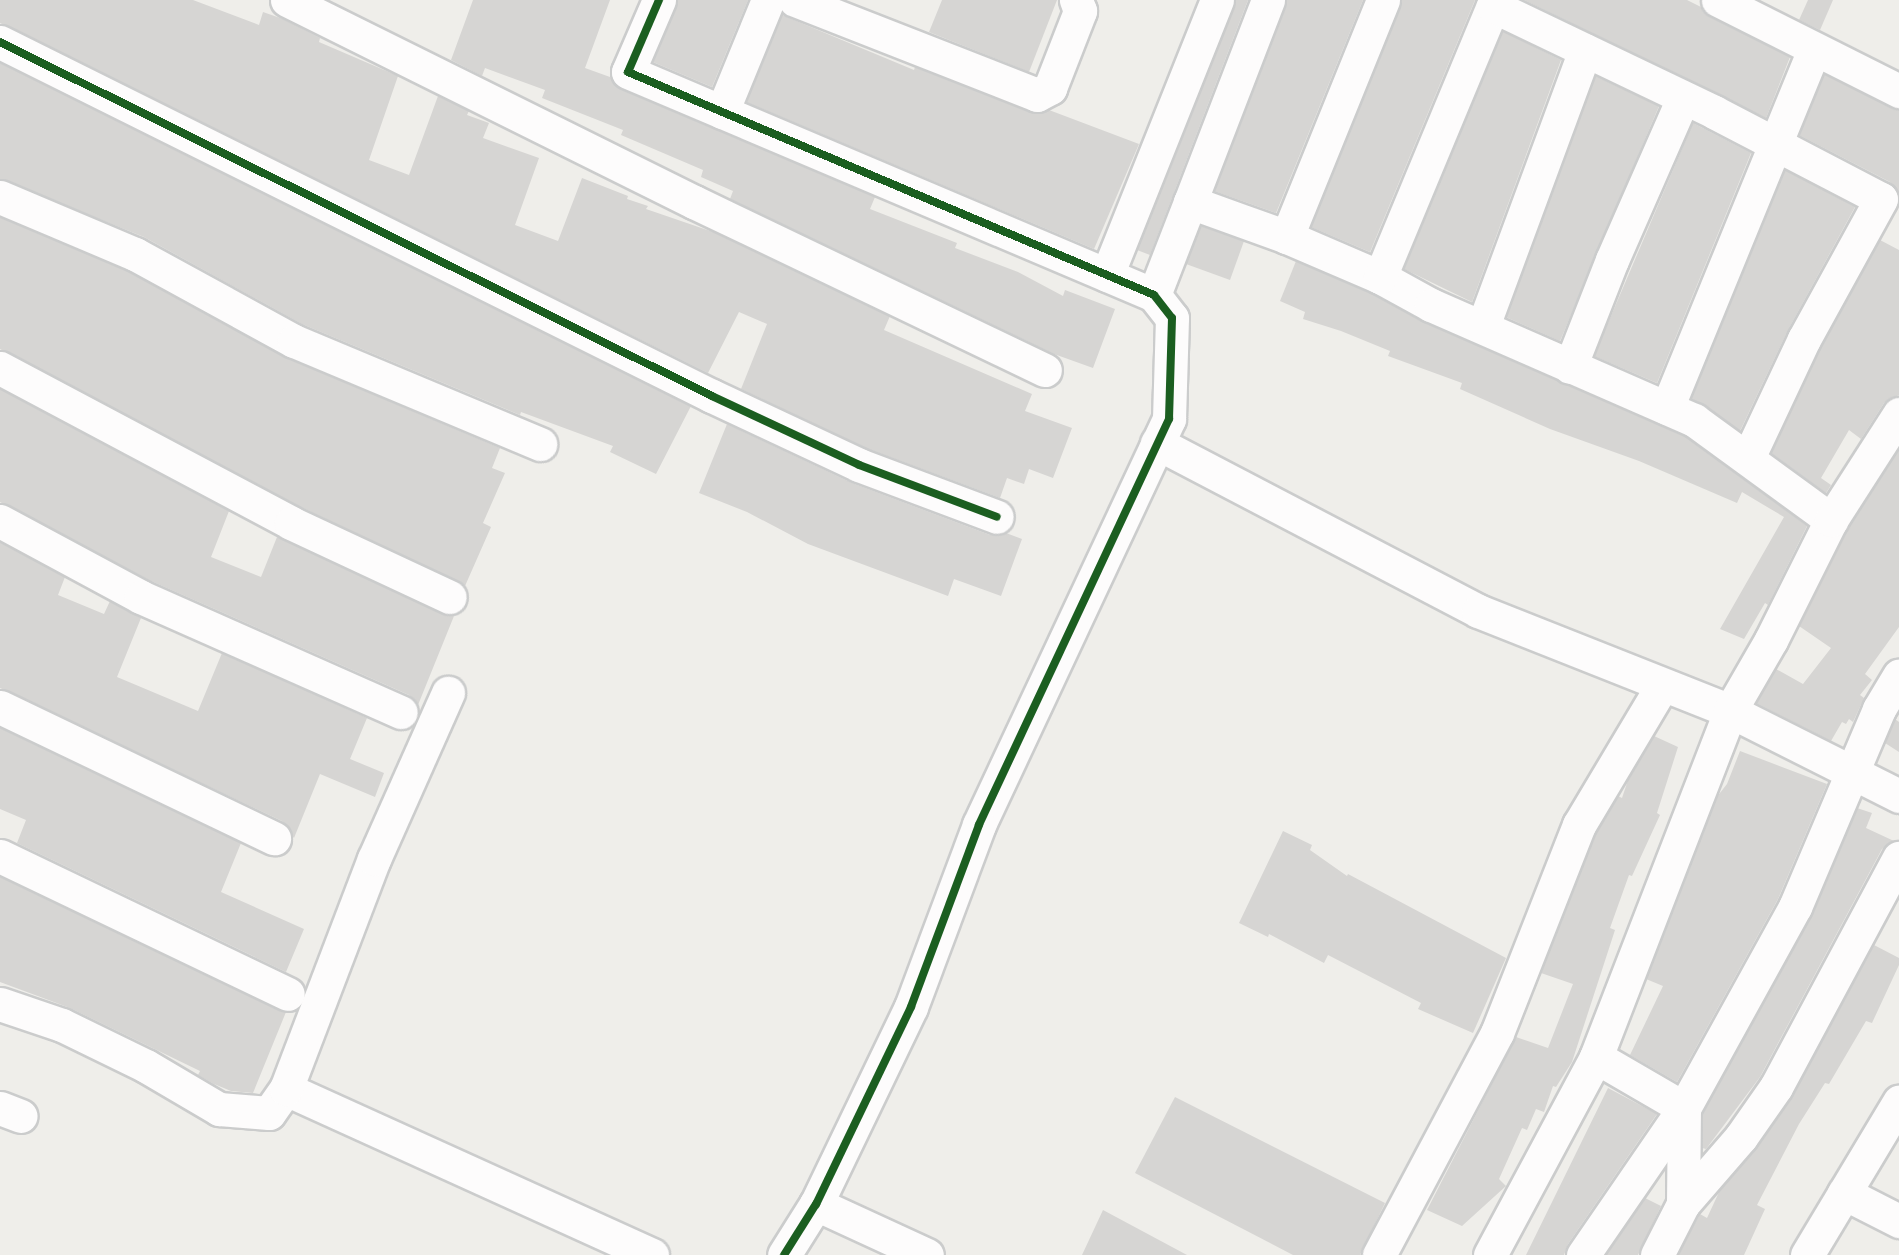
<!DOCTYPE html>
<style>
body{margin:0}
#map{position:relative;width:1899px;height:1255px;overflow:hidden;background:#efeeea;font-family:"PT Sans",sans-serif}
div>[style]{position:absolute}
.building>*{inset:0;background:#d6d5d3}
.roads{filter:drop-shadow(2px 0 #cbcccc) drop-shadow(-2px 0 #cbcccc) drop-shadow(0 2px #cbcccc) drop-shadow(0 -2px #cbcccc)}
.minor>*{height:33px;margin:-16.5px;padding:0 16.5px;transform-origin:16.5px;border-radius:16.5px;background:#fdfcfc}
.cycleway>*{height:8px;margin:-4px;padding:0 4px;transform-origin:4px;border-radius:4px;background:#1b5e20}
span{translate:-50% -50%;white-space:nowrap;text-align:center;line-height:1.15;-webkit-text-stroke:4.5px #fff;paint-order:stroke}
</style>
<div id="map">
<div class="building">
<i style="clip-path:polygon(0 0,193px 0,259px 25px,263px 12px,283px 19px,320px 38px,319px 42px,398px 76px,369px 160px,409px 175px,438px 96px,469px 111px,467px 115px,489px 123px,483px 138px,539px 158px,515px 225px,558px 241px,582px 178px,628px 196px,627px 199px,648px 206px,646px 209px,716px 233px,890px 316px,884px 330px,1032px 394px,1025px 411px,1072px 428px,1053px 478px,1029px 469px,1024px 484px,1007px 478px,1000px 498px,866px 448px,741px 389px,767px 324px,739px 312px,708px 373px,0 23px)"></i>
<i style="clip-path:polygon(473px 0,610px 0,585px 68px,610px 77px,621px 89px,875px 197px,870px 209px,957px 243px,955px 248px,1018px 272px,1063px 296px,1065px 290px,1115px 309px,1093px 368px,1054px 354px,730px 199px,733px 191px,701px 177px,703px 170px,621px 135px,623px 130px,542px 98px,545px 90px,485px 68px,482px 76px,451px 60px)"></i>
<i style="clip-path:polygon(677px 0,748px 0,712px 87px,653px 62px)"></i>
<i style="clip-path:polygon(942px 0,1057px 0,1029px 72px,929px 32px)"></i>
<i style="clip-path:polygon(1235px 0,1248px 0,1150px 255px,1137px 250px)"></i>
<i style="clip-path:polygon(1286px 0,1363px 0,1276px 213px,1214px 191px)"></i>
<i style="clip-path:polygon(1401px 0,1475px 0,1370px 252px,1311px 227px)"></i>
<i style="clip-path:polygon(1524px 0,1687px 0,1701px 7px,1710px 17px,1790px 57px,1766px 118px)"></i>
<i style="clip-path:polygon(1808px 0,1833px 0,1820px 30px,1799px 20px)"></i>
<i style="clip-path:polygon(782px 15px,914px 70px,915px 67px,1030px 112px,1049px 110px,1139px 144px,1094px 249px,746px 102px)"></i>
<i style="clip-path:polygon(1503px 31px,1561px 60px,1472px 302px,1404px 269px)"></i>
<i style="clip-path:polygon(0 63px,691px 406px,656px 474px,610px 452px,613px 446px,521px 412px,520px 415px,302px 324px,144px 237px,0 179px)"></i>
<i style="clip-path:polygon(1824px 74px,1899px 110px,1899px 194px,1890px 182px,1799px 135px)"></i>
<i style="clip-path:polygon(1595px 76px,1659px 106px,1560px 341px,1506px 317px)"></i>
<i style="clip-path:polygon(1693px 123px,1751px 153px,1657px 383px,1594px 356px)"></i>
<i style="clip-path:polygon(1785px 170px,1855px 207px,1788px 330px,1740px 431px,1691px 398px)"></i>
<i style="clip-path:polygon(0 217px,127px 271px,287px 358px,500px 448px,492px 468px,505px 473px,483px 523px,491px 527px,465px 586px,299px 506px,0 349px)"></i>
<i style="clip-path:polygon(1201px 226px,1244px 241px,1230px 280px,1186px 264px)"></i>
<i style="clip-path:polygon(1880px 240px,1899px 250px,1899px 395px,1884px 403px,1861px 439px,1849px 430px,1821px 478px,1831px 485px,1826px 493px,1771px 453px,1821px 348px)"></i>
<i style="clip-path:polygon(1296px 261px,1372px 294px,1423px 322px,1685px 436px,1807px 526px,1768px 605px,1765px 603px,1744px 639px,1720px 629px,1784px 517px,1742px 492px,1737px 503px,1639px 461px,1550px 429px,1460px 389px,1462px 383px,1388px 356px,1390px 351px,1341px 331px,1303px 319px,1305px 312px,1280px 301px)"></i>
<i style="clip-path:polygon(0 389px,229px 511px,211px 557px,261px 577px,277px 537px,442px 614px,454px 616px,418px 705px,409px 695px,149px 580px,0 502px)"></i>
<i style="clip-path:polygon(727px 424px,852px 483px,990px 535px,1006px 533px,1022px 539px,1001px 596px,954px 579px,948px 596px,808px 544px,747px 512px,699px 493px)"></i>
<i style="clip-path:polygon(1899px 449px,1899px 627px,1865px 674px,1872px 680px,1860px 695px,1864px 698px,1853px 722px,1849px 719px,1846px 724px,1842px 722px,1831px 741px,1756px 703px,1776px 669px,1803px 684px,1831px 648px,1799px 626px,1847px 529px)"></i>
<i style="clip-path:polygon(0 542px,65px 577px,58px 595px,104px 614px,110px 601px,141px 618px,117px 677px,198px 711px,222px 653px,367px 718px,350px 759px,384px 773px,375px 797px,320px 774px,294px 838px,282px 821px,0 688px)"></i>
<i style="clip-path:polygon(1895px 719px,1899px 722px,1899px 752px,1885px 743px)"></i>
<i style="clip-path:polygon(0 728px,241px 843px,221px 892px,304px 929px,286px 972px,17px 843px,26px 820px,0 809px)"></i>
<i style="clip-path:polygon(1654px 736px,1678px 747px,1657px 813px,1660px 815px,1632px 876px,1629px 875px,1610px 928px,1615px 930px,1572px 1062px,1556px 1087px,1553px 1086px,1544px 1112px,1536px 1109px,1527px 1130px,1522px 1128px,1499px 1179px,1506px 1186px,1462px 1226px,1427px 1210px,1516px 1037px,1548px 1048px,1573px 984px,1541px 973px,1596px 833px,1618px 796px,1622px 798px,1628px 780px)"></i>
<i style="clip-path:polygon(1740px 751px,1827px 784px,1778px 899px,1677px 1082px,1630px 1055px,1663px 986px,1646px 979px,1716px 798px,1727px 784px)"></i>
<i style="clip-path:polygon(1857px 808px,1872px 813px,1866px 828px,1894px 841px,1882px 849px,1760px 1077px,1706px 1149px,1702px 1148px,1703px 1113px,1811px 916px)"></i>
<i style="clip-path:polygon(1283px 831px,1312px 845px,1310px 850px,1347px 876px,1348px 874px,1506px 958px,1473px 1033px,1418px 1009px,1421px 1003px,1328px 955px,1324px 963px,1269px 934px,1268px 937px,1239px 923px)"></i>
<i style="clip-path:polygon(0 877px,286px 1012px,253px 1093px,231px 1091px,214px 1084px,198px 1075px,200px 1071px,70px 1008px,0 982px)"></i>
<i style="clip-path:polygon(1874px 945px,1899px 958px,1899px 965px,1872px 1023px,1866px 1021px,1829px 1084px,1825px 1083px,1799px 1124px,1757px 1205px,1765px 1209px,1744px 1255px,1678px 1255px,1700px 1214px,1707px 1218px,1720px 1190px,1791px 1098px)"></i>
<i style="clip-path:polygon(1608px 1088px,1657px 1114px,1568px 1244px,1564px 1255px,1526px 1255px)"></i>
<i style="clip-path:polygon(1175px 1097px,1385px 1203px,1360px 1255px,1293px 1255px,1135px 1173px)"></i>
<i style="clip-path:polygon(1645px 1198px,1661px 1206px,1638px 1255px,1606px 1255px)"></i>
<i style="clip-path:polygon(1103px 1210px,1187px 1255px,1082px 1255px)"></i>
</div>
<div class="roads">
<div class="minor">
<i style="left:287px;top:0;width:454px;rotate:26.4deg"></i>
<i style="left:694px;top:202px;width:389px;rotate:25.6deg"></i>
<i style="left:659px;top:0;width:78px;rotate:113.3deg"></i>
<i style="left:628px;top:72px;width:571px;rotate:22.97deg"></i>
<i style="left:1154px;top:295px;width:29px;rotate:52deg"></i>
<i style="left:1172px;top:318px;width:101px;rotate:91.7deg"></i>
<i style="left:1169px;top:419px;width:448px;rotate:115.1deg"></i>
<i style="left:979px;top:825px;width:194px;rotate:110.5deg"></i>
<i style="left:911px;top:1007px;width:219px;rotate:115.7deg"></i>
<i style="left:816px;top:1204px;width:60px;rotate:122.1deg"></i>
<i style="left:795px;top:0;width:260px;rotate:21.4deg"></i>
<i style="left:1037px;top:95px;width:15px;rotate:-28deg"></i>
<i style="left:1050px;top:88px;width:83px;rotate:-68.7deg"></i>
<i style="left:1080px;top:11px;width:12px;rotate:-110deg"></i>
<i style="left:1268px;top:0;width:217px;rotate:111.1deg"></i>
<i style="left:1190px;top:202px;width:103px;rotate:19.8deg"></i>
<i style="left:1383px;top:0;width:256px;rotate:112.1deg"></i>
<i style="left:1287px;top:237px;width:101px;rotate:23.3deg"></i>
<i style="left:1380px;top:277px;width:58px;rotate:28.8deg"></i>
<i style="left:1431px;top:305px;width:287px;rotate:23.6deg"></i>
<i style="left:1694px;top:420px;width:170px;rotate:36.1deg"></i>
<i style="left:1718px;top:0;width:203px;rotate:26.7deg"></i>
<i style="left:0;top:42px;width:795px;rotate:26.44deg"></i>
<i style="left:712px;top:396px;width:162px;rotate:25.1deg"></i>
<i style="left:859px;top:465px;width:147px;rotate:20.6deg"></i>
<i style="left:722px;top:112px;width:121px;rotate:-67.7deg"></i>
<i style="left:0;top:197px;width:147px;rotate:22.9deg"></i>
<i style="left:135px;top:254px;width:181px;rotate:28.7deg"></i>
<i style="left:294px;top:341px;width:267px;rotate:22.7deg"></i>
<i style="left:1107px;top:275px;width:296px;rotate:-68.2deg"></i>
<i style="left:1380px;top:277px;width:294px;rotate:-67.4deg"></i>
<i style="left:1493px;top:6px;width:245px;rotate:25.6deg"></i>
<i style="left:1714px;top:112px;width:188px;rotate:27.5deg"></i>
<i style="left:1881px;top:199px;width:160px;rotate:118.8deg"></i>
<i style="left:1804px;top:339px;width:132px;rotate:115.2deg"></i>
<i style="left:1154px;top:295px;width:100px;rotate:-68.8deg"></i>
<i style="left:1483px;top:326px;width:294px;rotate:-69.7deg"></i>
<i style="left:1570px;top:367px;width:115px;rotate:-68.6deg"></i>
<i style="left:1612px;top:260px;width:177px;rotate:-66.3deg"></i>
<i style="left:0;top:368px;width:330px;rotate:28deg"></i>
<i style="left:291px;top:523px;width:175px;rotate:25deg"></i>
<i style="left:1667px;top:408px;width:388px;rotate:-67.7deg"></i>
<i style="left:1157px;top:443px;width:362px;rotate:27.6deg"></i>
<i style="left:1478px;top:611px;width:271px;rotate:21.6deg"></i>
<i style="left:1730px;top:711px;width:189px;rotate:26.7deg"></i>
<i style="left:0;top:521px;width:160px;rotate:28.3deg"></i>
<i style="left:141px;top:597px;width:284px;rotate:23.9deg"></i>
<i style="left:0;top:707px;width:304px;rotate:25.6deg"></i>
<i style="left:0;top:856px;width:319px;rotate:25.6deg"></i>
<i style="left:0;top:1004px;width:65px;rotate:18.7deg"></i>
<i style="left:62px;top:1025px;width:93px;rotate:26deg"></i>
<i style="left:146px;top:1066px;width:85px;rotate:30.5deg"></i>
<i style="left:219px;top:1109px;width:50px;rotate:4.6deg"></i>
<i style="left:269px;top:1113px;width:29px;rotate:-55deg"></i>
<i style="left:286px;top:1089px;width:402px;rotate:24.4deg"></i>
<i style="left:1596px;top:1057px;width:102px;rotate:30.1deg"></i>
<i style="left:1684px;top:1108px;width:96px;rotate:90.6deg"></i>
<i style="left:286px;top:1089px;width:246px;rotate:-69.1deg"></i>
<i style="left:374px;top:859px;width:182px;rotate:-66deg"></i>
<i style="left:0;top:1108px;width:22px;rotate:21deg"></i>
<i style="left:1844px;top:1193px;width:62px;rotate:27deg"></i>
<i style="left:816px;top:1204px;width:122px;rotate:24.7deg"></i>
<i style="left:1379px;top:1255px;width:251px;rotate:-62deg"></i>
<i style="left:1497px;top:1033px;width:224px;rotate:-68.5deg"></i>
<i style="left:1579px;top:825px;width:162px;rotate:-59.2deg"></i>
<i style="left:1490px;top:1255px;width:225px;rotate:-61.8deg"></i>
<i style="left:1596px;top:1057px;width:371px;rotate:-68.8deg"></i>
<i style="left:1730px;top:711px;width:82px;rotate:-60deg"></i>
<i style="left:1771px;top:640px;width:134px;rotate:-63.4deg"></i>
<i style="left:1831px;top:520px;width:126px;rotate:-57.3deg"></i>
<i style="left:1583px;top:1255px;width:178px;rotate:-55.5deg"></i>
<i style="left:1684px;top:1108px;width:230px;rotate:-61.1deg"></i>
<i style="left:1795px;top:907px;width:215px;rotate:-67deg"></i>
<i style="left:1879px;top:709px;width:39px;rotate:-59deg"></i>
<i style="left:1657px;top:1255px;width:57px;rotate:-63deg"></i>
<i style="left:1683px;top:1204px;width:89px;rotate:-49.1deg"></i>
<i style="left:1741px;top:1137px;width:61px;rotate:-55deg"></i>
<i style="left:1776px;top:1087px;width:260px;rotate:-61.8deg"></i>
<i style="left:1807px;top:1255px;width:179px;rotate:-59deg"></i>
</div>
</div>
<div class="cycleway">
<i style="left:659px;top:0;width:78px;rotate:113.3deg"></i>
<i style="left:628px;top:72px;width:571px;rotate:22.97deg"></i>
<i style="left:1154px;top:295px;width:29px;rotate:52deg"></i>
<i style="left:1172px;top:318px;width:101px;rotate:91.7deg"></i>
<i style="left:1169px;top:419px;width:448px;rotate:115.1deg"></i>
<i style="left:979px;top:825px;width:194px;rotate:110.5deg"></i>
<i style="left:911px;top:1007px;width:219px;rotate:115.7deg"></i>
<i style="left:816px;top:1204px;width:60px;rotate:122.1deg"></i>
<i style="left:0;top:42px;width:795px;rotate:26.44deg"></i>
<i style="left:712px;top:396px;width:162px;rotate:25.1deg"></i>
<i style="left:859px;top:465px;width:147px;rotate:20.6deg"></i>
</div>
</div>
